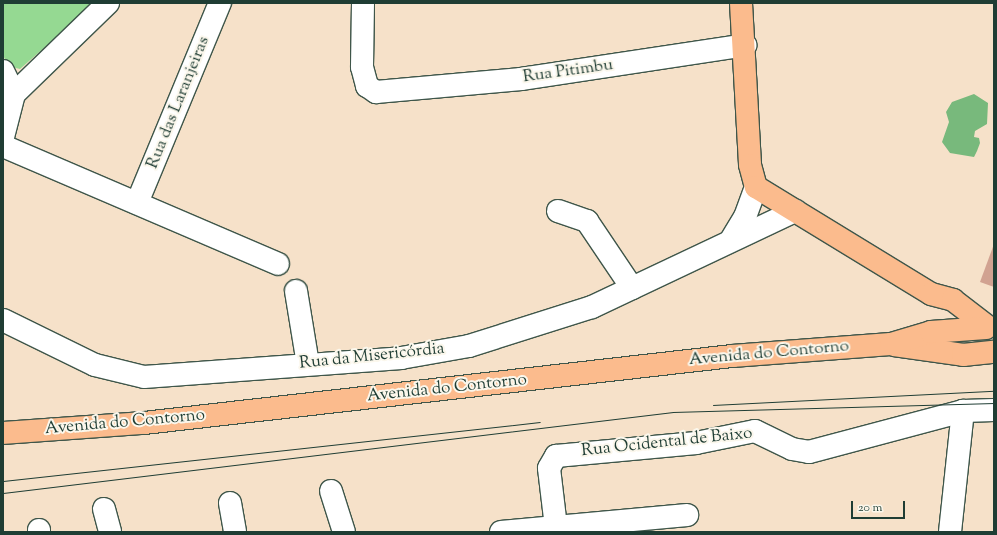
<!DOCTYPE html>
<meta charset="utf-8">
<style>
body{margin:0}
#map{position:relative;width:997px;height:535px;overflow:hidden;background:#f6e1c9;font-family:"Sorts Mill Goudy",serif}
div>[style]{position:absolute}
.green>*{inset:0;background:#95d992}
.forest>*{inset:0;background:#78b97c}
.building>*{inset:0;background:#d1a291}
.roads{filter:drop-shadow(1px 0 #3f564a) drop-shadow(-1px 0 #3f564a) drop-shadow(0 1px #3f564a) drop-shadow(0 -1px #3f564a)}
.minor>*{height:22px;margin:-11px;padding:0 11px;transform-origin:11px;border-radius:11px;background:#fff}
.major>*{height:22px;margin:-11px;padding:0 11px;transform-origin:11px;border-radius:11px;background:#fbbb8d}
.tram>*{height:1px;margin:-0.5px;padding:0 0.5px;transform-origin:0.5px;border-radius:0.5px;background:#1f3d34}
span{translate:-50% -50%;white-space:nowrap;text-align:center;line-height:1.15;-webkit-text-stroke:4px #fbf7ec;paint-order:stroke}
.street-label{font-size:17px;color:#1f3d34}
.frame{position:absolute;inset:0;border:4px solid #1f3d34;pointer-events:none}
.scale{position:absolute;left:851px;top:501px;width:54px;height:18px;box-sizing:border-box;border:2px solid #1f3d34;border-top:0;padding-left:5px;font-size:12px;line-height:14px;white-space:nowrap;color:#1f3d34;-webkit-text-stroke:3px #fbf7ec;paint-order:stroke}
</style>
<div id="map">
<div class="green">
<i style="clip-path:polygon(3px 3px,95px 3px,20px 69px,8px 66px,3px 55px)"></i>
</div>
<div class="forest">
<i style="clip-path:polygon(974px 94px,988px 103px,987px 124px,975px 131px,974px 137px,979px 138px,980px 143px,977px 151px,974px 157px,950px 153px,942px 142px,949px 122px,946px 112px,952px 102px)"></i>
</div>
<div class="building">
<i style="clip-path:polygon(994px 244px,994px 287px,980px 282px)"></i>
</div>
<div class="roads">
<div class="minor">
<i style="left:363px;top:3px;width:64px;rotate:90.9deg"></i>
<i style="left:362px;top:67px;width:20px;rotate:75deg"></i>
<i style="left:367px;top:86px;width:11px;rotate:34deg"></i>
<i style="left:376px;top:92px;width:146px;rotate:-5.1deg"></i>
<i style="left:521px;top:79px;width:227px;rotate:-8.6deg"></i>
<i style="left:3px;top:71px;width:25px;rotate:64deg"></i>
<i style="left:14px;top:94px;width:44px;rotate:104.3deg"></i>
<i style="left:14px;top:94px;width:131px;rotate:-44.1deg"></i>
<i style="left:3px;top:146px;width:299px;rotate:23.2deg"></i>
<i style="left:137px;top:203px;width:217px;rotate:-67.5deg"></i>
<i style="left:558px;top:211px;width:31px;rotate:19deg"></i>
<i style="left:587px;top:221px;width:81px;rotate:56.1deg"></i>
<i style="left:731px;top:240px;width:27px;rotate:-59deg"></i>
<i style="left:745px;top:217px;width:32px;rotate:-70deg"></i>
<i style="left:296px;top:291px;width:74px;rotate:80.7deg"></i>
<i style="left:3px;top:320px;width:102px;rotate:26.1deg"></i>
<i style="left:95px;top:365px;width:50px;rotate:13.8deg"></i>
<i style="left:144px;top:377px;width:258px;rotate:-4.2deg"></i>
<i style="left:401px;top:358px;width:69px;rotate:-10deg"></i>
<i style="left:469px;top:346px;width:129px;rotate:-17.6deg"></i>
<i style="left:592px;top:307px;width:225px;rotate:-25.3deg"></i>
<i style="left:331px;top:491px;width:43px;rotate:72.4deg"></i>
<i style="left:230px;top:503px;width:29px;rotate:80deg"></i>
<i style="left:104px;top:509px;width:24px;rotate:75deg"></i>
<i style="left:556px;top:527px;width:59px;rotate:-96.8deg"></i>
<i style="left:549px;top:468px;width:14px;rotate:-60deg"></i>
<i style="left:556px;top:456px;width:141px;rotate:-5.3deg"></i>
<i style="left:696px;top:443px;width:60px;rotate:-11.5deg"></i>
<i style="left:755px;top:431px;width:41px;rotate:25.9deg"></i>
<i style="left:792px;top:449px;width:17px;rotate:10deg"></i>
<i style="left:809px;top:452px;width:159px;rotate:-14.9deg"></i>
<i style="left:39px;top:532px;width:2px;rotate:-90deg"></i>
<i style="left:501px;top:532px;width:187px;rotate:-5.2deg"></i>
<i style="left:950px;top:532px;width:122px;rotate:-83.9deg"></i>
<i style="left:963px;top:411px;width:31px;rotate:-2deg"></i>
</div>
<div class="major">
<i style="left:741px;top:3px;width:162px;rotate:86.8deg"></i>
<i style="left:750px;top:165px;width:23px;rotate:75deg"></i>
<i style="left:756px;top:187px;width:205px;rotate:31.4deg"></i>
<i style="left:931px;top:294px;width:23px;rotate:15deg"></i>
<i style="left:953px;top:300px;width:43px;rotate:37.4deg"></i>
<i style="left:894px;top:345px;width:70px;rotate:8.2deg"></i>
<i style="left:963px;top:355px;width:31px;rotate:-6deg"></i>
<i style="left:3px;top:433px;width:141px;rotate:-4.1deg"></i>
<i style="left:144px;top:423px;width:592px;rotate:-6.5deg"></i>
<i style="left:732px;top:356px;width:159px;rotate:-4.3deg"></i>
<i style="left:891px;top:344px;width:42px;rotate:-16.7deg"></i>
<i style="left:931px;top:332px;width:55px;rotate:-4.2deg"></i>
</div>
</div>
<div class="tram">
<i style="left:713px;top:405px;width:281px;rotate:-2.9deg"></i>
<i style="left:3px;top:481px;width:540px;rotate:-6.27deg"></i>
<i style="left:3px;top:493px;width:675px;rotate:-6.89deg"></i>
<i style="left:673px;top:412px;width:321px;rotate:-1.6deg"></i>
</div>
<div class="street-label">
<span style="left:568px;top:72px;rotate:-8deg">Rua Pitimbu</span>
<span style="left:179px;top:103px;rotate:-68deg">Rua das Laranjeiras</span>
<span style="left:769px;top:354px;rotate:-5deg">Avenida do Contorno</span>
<span style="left:372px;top:357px;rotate:-6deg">Rua da Misericórdia</span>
<span style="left:447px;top:389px;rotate:-6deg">Avenida do Contorno</span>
<span style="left:125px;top:423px;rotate:-5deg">Avenida do Contorno</span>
<span style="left:667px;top:443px;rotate:-6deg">Rua Ocidental de Baixo</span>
</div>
<div class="frame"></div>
<div class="scale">20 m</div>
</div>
